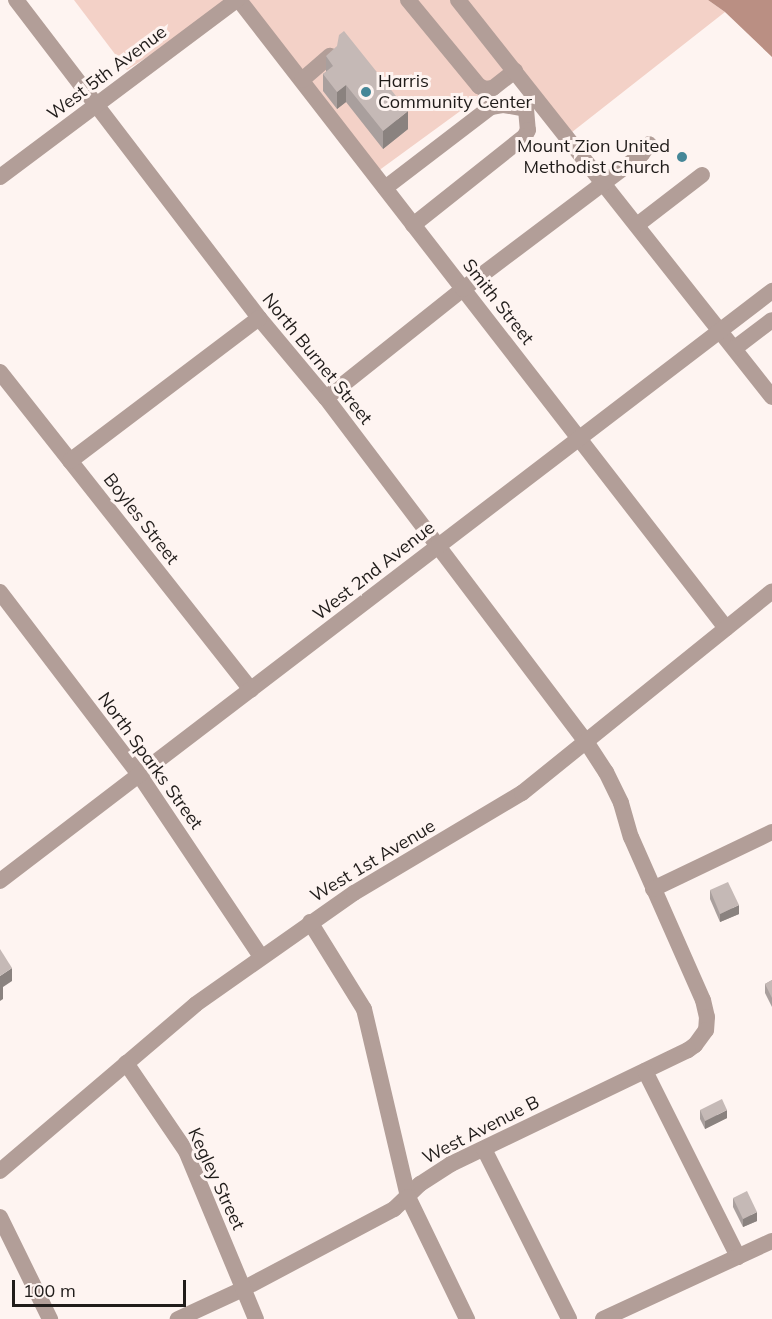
<!DOCTYPE html>
<style>
body{margin:0}
#map{position:relative;width:772px;height:1319px;overflow:hidden;background:#fef4f1;font-family:Mulish,sans-serif}
div>[style]{position:absolute}
.green>*{inset:0;background:#f3d1c7}
.water>*{inset:0;background:#ba8f83}
.minor>*{height:16px;margin:-8px;padding:0 8px;transform-origin:8px;border-radius:8px;background:#b29e98}
.wall>*{inset:0;background:#a99f9d}
.shaded-wall>*{inset:0;background:#8a827f}
.building>*{inset:0;background:#c5b9b6}
.dots>*{width:16px;height:16px;translate:-50% -50%;box-sizing:border-box;border:3px solid #fef4f1;border-radius:50%}
span{translate:-50% -50%;white-space:nowrap;text-align:center;line-height:1.15;-webkit-text-stroke:6px #fef4f1;paint-order:stroke}
.street-label{font-size:18px;color:#201c1a}
.poi-label{font-size:18px;color:#201c1a}
.left{translate:0 -50%;text-align:left}
.right{translate:-100% -50%;text-align:right}
.scale{position:absolute;left:12px;top:1280px;width:174px;height:27px;box-sizing:border-box;border:3px solid #201c1a;border-top:0;padding-left:8px;font-size:18px;line-height:21px;white-space:nowrap;color:#201c1a;-webkit-text-stroke:4px #fef4f1;paint-order:stroke}
</style>
<div id="map">
<div class="green">
<i style="clip-path:polygon(74px 0,237px 0,127px 70px)"></i>
<i style="clip-path:polygon(239px 0,708px 0,725px 12px,567px 136px,515px 71px,374px 174px)"></i>
</div>
<div class="water">
<i style="clip-path:polygon(708px 0,772px 0,772px 57px,725px 12px)"></i>
</div>
<div class="minor">
<i style="left:16px;top:0;width:400px;rotate:52.6deg"></i>
<i style="left:259px;top:318px;width:104px;rotate:50.1deg"></i>
<i style="left:326px;top:398px;width:433px;rotate:52.9deg"></i>
<i style="left:587px;top:743px;width:35px;rotate:57deg"></i>
<i style="left:606px;top:772px;width:34px;rotate:64deg"></i>
<i style="left:621px;top:803px;width:35px;rotate:74deg"></i>
<i style="left:631px;top:837px;width:178px;rotate:66.2deg"></i>
<i style="left:703px;top:1000px;width:17px;rotate:77deg"></i>
<i style="left:707px;top:1017px;width:13px;rotate:94deg"></i>
<i style="left:706px;top:1030px;width:19px;rotate:126deg"></i>
<i style="left:695px;top:1045px;width:9px;rotate:144deg"></i>
<i style="left:688px;top:1050px;width:263px;rotate:154.3deg"></i>
<i style="left:451px;top:1164px;width:37px;rotate:147deg"></i>
<i style="left:420px;top:1184px;width:36px;rotate:136deg"></i>
<i style="left:394px;top:1209px;width:171px;rotate:152.1deg"></i>
<i style="left:243px;top:1289px;width:72px;rotate:155.2deg"></i>
<i style="left:239px;top:0;width:795px;rotate:52.21deg"></i>
<i style="left:408px;top:0;width:112px;rotate:50.5deg"></i>
<i style="left:479px;top:86px;width:7px;rotate:27deg"></i>
<i style="left:485px;top:89px;width:8px;rotate:-7deg"></i>
<i style="left:493px;top:88px;width:28px;rotate:-38deg"></i>
<i style="left:458px;top:0;width:506px;rotate:51.66deg"></i>
<i style="left:302px;top:80px;width:37px;rotate:-41deg"></i>
<i style="left:0;top:177px;width:296px;rotate:-36.8deg"></i>
<i style="left:385px;top:188px;width:133px;rotate:-37.4deg"></i>
<i style="left:491px;top:107px;width:13px;rotate:-9deg"></i>
<i style="left:504px;top:105px;width:22px;rotate:10deg"></i>
<i style="left:526px;top:109px;width:21px;rotate:85deg"></i>
<i style="left:528px;top:130px;width:7px;rotate:117deg"></i>
<i style="left:525px;top:136px;width:143px;rotate:141.5deg"></i>
<i style="left:637px;top:225px;width:82px;rotate:-37.6deg"></i>
<i style="left:735px;top:348px;width:46px;rotate:-37.1deg"></i>
<i style="left:0;top:372px;width:405px;rotate:51.7deg"></i>
<i style="left:326px;top:398px;width:175px;rotate:-38.5deg"></i>
<i style="left:463px;top:289px;width:224px;rotate:-37deg"></i>
<i style="left:642px;top:154px;width:12px;rotate:-55deg"></i>
<i style="left:70px;top:461px;width:237px;rotate:-37.1deg"></i>
<i style="left:0;top:592px;width:231px;rotate:52.7deg"></i>
<i style="left:140px;top:776px;width:218px;rotate:56.2deg"></i>
<i style="left:0;top:881px;width:972px;rotate:-37.39deg"></i>
<i style="left:653px;top:889px;width:132px;rotate:-25.6deg"></i>
<i style="left:310px;top:922px;width:102px;rotate:58.2deg"></i>
<i style="left:364px;top:1009px;width:193px;rotate:76.8deg"></i>
<i style="left:408px;top:1197px;width:136px;rotate:64.2deg"></i>
<i style="left:126px;top:1063px;width:107px;rotate:55.7deg"></i>
<i style="left:186px;top:1151px;width:182px;rotate:67.4deg"></i>
<i style="left:645px;top:1071px;width:208px;rotate:63.4deg"></i>
<i style="left:484px;top:1149px;width:190px;rotate:63.4deg"></i>
<i style="left:0;top:1171px;width:257px;rotate:-40.4deg"></i>
<i style="left:196px;top:1004px;width:193px;rotate:-35.1deg"></i>
<i style="left:354px;top:893px;width:196px;rotate:-30.8deg"></i>
<i style="left:522px;top:793px;width:321px;rotate:-38.9deg"></i>
<i style="left:0;top:1217px;width:114px;rotate:63.9deg"></i>
<i style="left:603px;top:1319px;width:186px;rotate:-24.8deg"></i>
</div>
<div class="wall">
<i style="clip-path:polygon(326px 56px,408px 129px,383px 149px,346px 102px,337px 109px,323px 91px,323px 74px,326px 72px)"></i>
<i style="clip-path:polygon(710px 890px,739px 914px,720px 922px,710px 899px)"></i>
<i style="clip-path:polygon(772px 980px,772px 1007px,765px 993px,765px 984px)"></i>
<i style="clip-path:polygon(700px 1110px,727px 1118px,705px 1129px,700px 1119px)"></i>
<i style="clip-path:polygon(733px 1198px,757px 1221px,743px 1227px,733px 1207px)"></i>
</div>
<div class="shaded-wall">
<i style="clip-path:polygon(346px 85px,346px 102px,337px 109px,337px 92px)"></i>
<i style="clip-path:polygon(408px 111px,408px 129px,383px 149px,383px 131px)"></i>
<i style="clip-path:polygon(739px 905px,739px 914px,720px 922px,720px 914px)"></i>
<i style="clip-path:polygon(12px 968px,12px 981px,3px 987px,3px 999px,0 1001px,0 976px)"></i>
<i style="clip-path:polygon(727px 1110px,727px 1118px,705px 1129px,705px 1121px)"></i>
<i style="clip-path:polygon(757px 1212px,757px 1221px,743px 1227px,743px 1219px)"></i>
</div>
<div class="building">
<i style="clip-path:polygon(344px 31px,408px 111px,383px 131px,346px 85px,337px 92px,323px 74px,333px 66px,326px 56px,337px 46px,339px 35px)"></i>
<i style="clip-path:polygon(728px 882px,739px 905px,720px 914px,710px 890px)"></i>
<i style="clip-path:polygon(0 949px,12px 968px,0 976px)"></i>
<i style="clip-path:polygon(772px 980px,772px 998px,765px 984px)"></i>
<i style="clip-path:polygon(722px 1099px,727px 1110px,705px 1121px,700px 1110px)"></i>
<i style="clip-path:polygon(747px 1191px,757px 1212px,743px 1219px,733px 1198px)"></i>
</div>
<div class="dots">
<i style="left:366px;top:92px;background:#458798"></i>
<i style="left:682px;top:157px;background:#458798"></i>
</div>
<div class="street-label">
<span style="left:107px;top:73px;rotate:-37deg">West 5th Avenue</span>
<span style="left:498px;top:302px;rotate:52deg">Smith Street</span>
<span style="left:317px;top:359px;rotate:51deg">North Burnet Street</span>
<span style="left:141px;top:519px;rotate:52deg">Boyles Street</span>
<span style="left:374px;top:571px;rotate:-38deg">West 2nd Avenue</span>
<span style="left:150px;top:761px;rotate:54deg">North Sparks Street</span>
<span style="left:373px;top:861px;rotate:-31deg">West 1st Avenue</span>
<span style="left:481px;top:1130px;rotate:-27deg">West Avenue B</span>
<span style="left:216px;top:1179px;rotate:65deg">Kegley Street</span>
</div>
<div class="poi-label">
<span class="left" style="left:378px;top:92px">Harris<br>Community Center</span>
<span class="right" style="left:670px;top:157px">Mount Zion United<br>Methodist Church</span>
</div>
<div class="scale">100 m</div>
</div>
